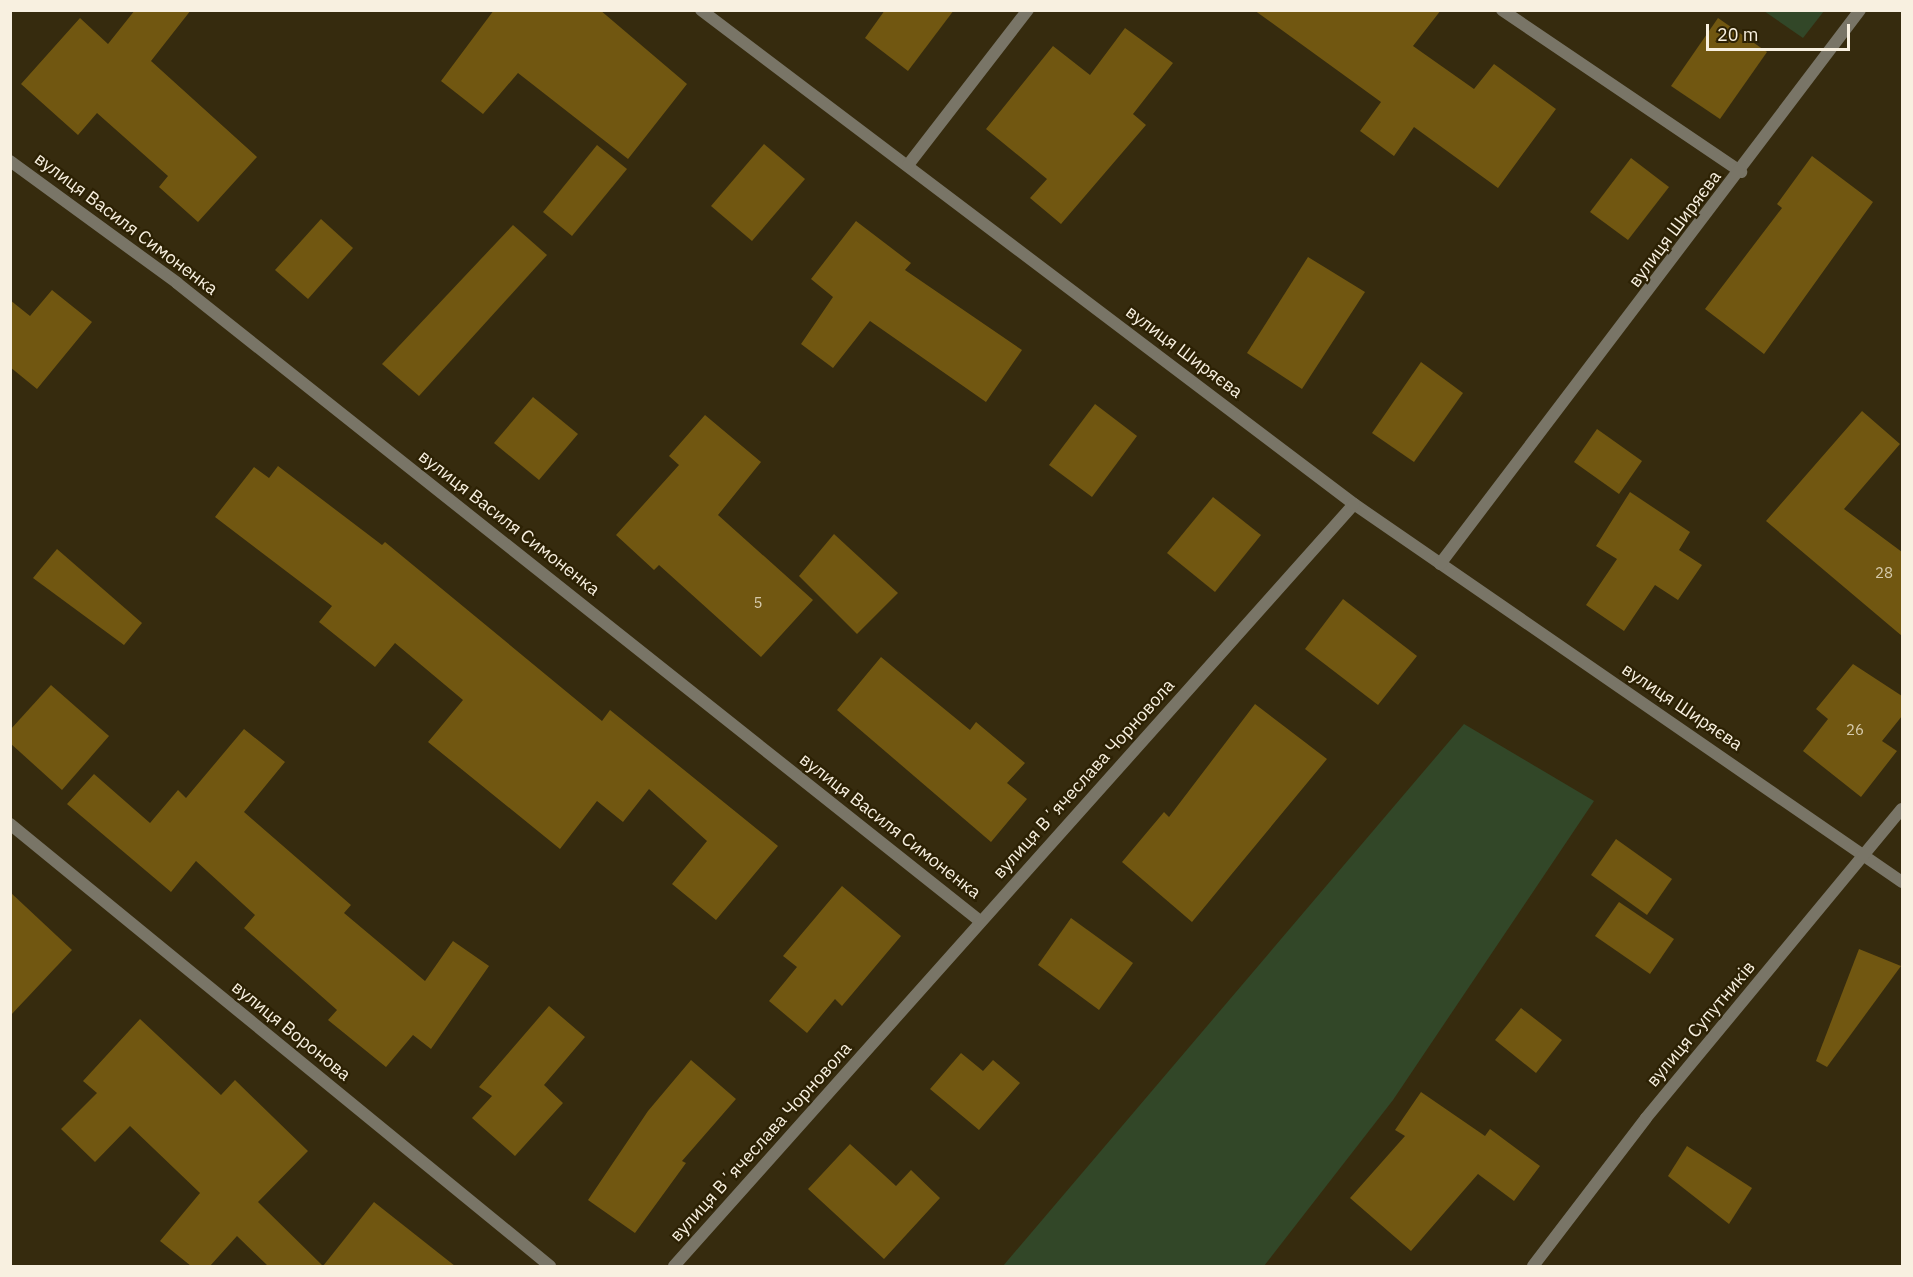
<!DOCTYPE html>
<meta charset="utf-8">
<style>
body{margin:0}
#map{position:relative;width:1913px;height:1277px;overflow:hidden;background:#362b0e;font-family:"IBM Plex Sans",sans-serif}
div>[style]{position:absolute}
.green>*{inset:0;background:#324728}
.building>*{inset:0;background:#715711}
.minor>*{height:12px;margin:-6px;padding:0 6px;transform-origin:6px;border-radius:6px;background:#797567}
span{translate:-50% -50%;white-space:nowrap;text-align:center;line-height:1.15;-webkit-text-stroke:4.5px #2c2104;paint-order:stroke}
.number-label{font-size:15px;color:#d6caac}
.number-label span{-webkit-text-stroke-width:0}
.street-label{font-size:18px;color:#f8f0e0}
.frame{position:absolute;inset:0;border:12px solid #f8f0e0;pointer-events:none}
.scale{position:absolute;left:1706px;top:24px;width:144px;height:27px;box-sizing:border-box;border:3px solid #f8f0e0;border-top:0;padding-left:8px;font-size:18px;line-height:21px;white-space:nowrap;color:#f8f0e0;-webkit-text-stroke:4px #2c2104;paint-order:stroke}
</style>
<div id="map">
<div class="green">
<i style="clip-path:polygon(1764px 11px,1824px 11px,1803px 38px)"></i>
<i style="clip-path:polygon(1464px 724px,1594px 801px,1393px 1100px,1264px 1266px,1003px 1266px)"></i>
</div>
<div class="building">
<i style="clip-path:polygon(135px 10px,191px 10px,151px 61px,257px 157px,198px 222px,159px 187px,168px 176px,97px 113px,78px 135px,21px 84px,80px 18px,108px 44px)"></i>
<i style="clip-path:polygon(494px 10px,600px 10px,687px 84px,628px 159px,518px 73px,483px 114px,441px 81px)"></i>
<i style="clip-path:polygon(885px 10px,954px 10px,908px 71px,865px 38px)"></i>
<i style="clip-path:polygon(1254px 10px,1441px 10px,1413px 46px,1474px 89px,1494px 64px,1556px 109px,1498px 188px,1414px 127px,1394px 156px,1360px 131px,1381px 102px)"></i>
<i style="clip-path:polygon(1718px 18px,1767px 52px,1720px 119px,1671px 86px)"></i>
<i style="clip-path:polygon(1125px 28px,1173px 63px,1133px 114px,1146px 125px,1061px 224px,1030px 198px,1047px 179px,986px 129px,1053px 46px,1090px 75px)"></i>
<i style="clip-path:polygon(764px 144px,805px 179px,752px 241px,711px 206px)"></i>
<i style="clip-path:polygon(597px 145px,627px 169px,572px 236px,543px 212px)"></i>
<i style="clip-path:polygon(1812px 156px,1873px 202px,1764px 354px,1705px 309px,1782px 208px,1777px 204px)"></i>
<i style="clip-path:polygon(1631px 158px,1669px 187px,1628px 240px,1590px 212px)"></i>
<i style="clip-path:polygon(321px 219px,353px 248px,308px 299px,275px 270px)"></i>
<i style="clip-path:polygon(856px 221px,911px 263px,905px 270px,1022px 350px,986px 402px,870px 321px,833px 368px,801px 344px,833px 297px,811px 279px)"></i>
<i style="clip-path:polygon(513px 225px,547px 255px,419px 396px,382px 364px)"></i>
<i style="clip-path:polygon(1308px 257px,1365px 292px,1302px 389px,1247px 353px)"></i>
<i style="clip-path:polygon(52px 290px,92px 322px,37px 389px,10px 367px,10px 300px,30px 316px)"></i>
<i style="clip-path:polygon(1421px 362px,1463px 393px,1414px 462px,1372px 433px)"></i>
<i style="clip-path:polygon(533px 397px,578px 434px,539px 480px,494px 443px)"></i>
<i style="clip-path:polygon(1095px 404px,1137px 436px,1092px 497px,1049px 465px)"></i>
<i style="clip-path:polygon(1862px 411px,1900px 444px,1844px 509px,1902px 552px,1902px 636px,1766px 521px)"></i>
<i style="clip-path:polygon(705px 415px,761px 462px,718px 515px,813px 600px,761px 657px,659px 565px,654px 570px,616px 535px,679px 465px,669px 456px)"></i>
<i style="clip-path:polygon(1597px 429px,1642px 461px,1619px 494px,1574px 462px)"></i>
<i style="clip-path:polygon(278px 466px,382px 545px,385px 542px,602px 721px,610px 710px,778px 846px,716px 920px,672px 884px,707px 841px,649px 789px,623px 822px,597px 801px,560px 849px,428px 742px,463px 700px,395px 643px,375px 667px,319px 622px,332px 606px,215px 517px,254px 467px,269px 478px)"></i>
<i style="clip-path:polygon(1630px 492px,1690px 532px,1679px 550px,1702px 565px,1678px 600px,1655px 585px,1624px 631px,1586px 605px,1617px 559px,1596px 546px)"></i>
<i style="clip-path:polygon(1213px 497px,1261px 535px,1215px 592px,1167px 553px)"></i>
<i style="clip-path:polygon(834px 534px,898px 593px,857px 634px,799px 576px)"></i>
<i style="clip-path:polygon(57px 549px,142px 623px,124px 645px,33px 578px)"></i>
<i style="clip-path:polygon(1343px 599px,1417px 656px,1378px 705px,1305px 649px)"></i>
<i style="clip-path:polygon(881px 657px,970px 730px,976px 722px,1025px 763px,1007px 783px,1027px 799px,991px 842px,837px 710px)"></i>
<i style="clip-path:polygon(1853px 664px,1902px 696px,1902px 716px,1882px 741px,1897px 751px,1861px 797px,1803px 751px,1828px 719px,1816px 709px)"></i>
<i style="clip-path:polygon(51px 685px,109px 736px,62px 790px,10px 743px,10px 730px)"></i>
<i style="clip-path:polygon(1255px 704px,1327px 759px,1192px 922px,1122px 862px,1164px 812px,1169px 817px)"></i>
<i style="clip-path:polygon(244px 729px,285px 762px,244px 812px,351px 905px,344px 913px,425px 981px,453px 941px,489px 966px,431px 1049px,413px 1035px,386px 1067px,328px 1020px,337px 1010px,244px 928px,255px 915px,196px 861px,171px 892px,67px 804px,94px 774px,150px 823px,178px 790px,186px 798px)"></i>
<i style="clip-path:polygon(1616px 839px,1672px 879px,1647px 915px,1591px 875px)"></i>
<i style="clip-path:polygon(842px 886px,901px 936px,842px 1006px,835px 999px,807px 1033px,769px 1001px,797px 967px,783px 956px)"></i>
<i style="clip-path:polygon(10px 892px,72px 950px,10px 1016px)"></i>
<i style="clip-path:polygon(1619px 902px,1674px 939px,1650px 974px,1595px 936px)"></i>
<i style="clip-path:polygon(1071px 918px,1133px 963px,1099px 1010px,1038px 965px)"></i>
<i style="clip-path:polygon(1859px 949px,1901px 966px,1827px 1067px,1816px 1061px)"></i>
<i style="clip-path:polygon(549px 1006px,585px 1037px,544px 1085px,563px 1103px,515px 1156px,472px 1118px,492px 1096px,479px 1087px)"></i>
<i style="clip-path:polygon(1521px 1008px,1562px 1040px,1536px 1073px,1495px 1040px)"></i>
<i style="clip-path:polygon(140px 1019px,221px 1095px,235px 1080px,308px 1151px,258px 1202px,323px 1266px,374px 1202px,455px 1266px,268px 1266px,237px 1236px,210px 1266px,191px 1266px,160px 1241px,200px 1193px,130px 1126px,95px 1162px,61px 1129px,97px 1093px,83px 1081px)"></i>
<i style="clip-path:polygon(961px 1053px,983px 1071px,993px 1060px,1020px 1083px,979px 1130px,930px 1089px)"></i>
<i style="clip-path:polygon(691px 1060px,736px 1099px,682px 1161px,686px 1163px,635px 1233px,588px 1200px,648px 1111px)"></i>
<i style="clip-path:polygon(1421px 1092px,1485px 1136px,1490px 1129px,1540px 1166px,1514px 1201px,1478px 1174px,1411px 1251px,1350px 1198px,1405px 1136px,1395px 1130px)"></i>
<i style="clip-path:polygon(850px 1144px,896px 1186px,911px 1170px,940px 1198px,884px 1259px,808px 1189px)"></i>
<i style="clip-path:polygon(1687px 1146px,1752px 1188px,1729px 1224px,1668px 1176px)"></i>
</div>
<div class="minor">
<i style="left:701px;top:10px;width:819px;rotate:37.11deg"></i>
<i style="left:1354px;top:504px;width:666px;rotate:34.6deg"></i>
<i style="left:1502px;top:10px;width:289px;rotate:34.1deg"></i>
<i style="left:10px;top:161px;width:207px;rotate:36.1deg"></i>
<i style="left:177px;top:283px;width:1026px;rotate:38.47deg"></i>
<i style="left:908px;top:165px;width:196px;rotate:-52.3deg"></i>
<i style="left:1440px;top:564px;width:695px;rotate:-52.83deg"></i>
<i style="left:10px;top:824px;width:698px;rotate:39.3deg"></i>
<i style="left:674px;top:1266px;width:1021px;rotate:-48.25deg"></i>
<i style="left:1533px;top:1266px;width:186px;rotate:-52.6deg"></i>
<i style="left:1646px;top:1118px;width:401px;rotate:-50.4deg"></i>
</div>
<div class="number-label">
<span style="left:1884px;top:573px">28</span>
<span style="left:758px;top:603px">5</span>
<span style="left:1855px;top:730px">26</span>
</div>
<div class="street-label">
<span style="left:126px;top:224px;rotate:37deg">вулиця Василя Симоненка</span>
<span style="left:1675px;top:229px;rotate:-53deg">вулиця Ширяєва</span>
<span style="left:1184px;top:352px;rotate:37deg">вулиця Ширяєва</span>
<span style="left:509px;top:523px;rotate:38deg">вулиця Василя Симоненка</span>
<span style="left:1682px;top:707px;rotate:34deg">вулиця Ширяєва</span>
<span style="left:1084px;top:779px;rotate:-48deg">вулиця Вʼячеслава Чорновола</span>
<span style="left:890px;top:826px;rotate:38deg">вулиця Василя Симоненка</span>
<span style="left:1701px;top:1024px;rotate:-50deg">вулиця Супутників</span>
<span style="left:291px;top:1031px;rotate:39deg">вулиця Воронова</span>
<span style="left:761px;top:1142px;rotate:-48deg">вулиця Вʼячеслава Чорновола</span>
</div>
<div class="frame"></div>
<div class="scale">20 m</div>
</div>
